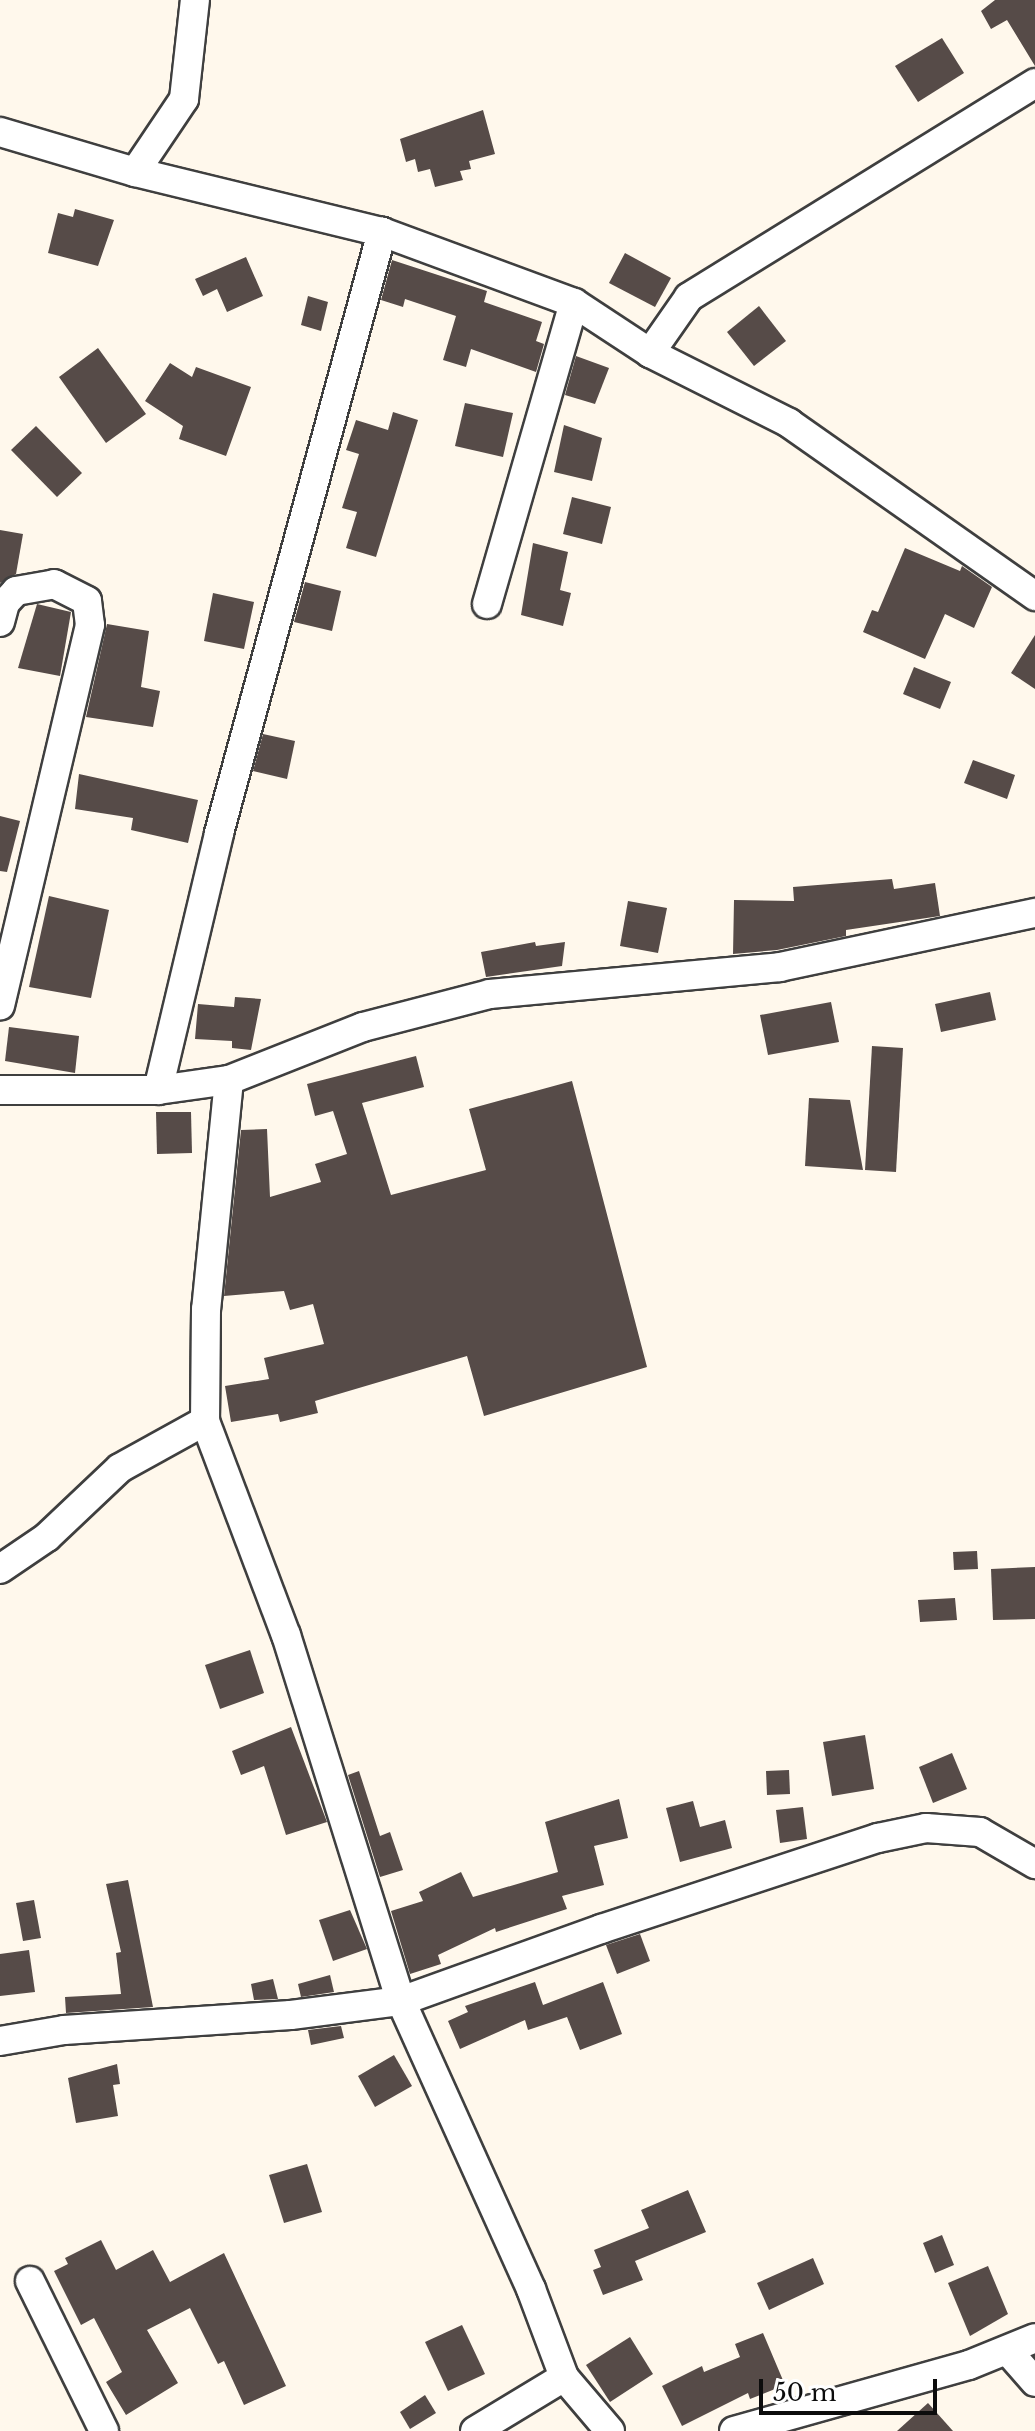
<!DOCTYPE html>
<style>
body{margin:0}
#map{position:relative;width:1035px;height:2431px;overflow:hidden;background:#fff8ec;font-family:"Libre Baskerville",serif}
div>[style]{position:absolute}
.building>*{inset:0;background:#564b48}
.roads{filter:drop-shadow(2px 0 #3f3f3f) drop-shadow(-2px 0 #3f3f3f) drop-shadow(0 2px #3f3f3f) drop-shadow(0 -2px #3f3f3f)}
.minor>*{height:28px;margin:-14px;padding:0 14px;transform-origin:14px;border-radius:14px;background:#fff}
span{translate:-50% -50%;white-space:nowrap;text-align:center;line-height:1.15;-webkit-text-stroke:8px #fff;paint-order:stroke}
.scale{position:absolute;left:759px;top:2379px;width:178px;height:36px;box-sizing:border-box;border:4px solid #0c0c0c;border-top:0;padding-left:10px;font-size:24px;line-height:28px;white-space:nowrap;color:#0c0c0c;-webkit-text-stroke:6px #fff;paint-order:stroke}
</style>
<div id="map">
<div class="building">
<i style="clip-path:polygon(995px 0,1035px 0,1035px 66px,1007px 20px,991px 29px,981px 11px)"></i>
<i style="clip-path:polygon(942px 38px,964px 73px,918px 102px,895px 66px)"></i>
<i style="clip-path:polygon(483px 110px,495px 154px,469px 161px,471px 169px,460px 171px,463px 180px,435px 187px,430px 169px,418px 172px,415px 159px,406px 162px,400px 139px)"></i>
<i style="clip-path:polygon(75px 209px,114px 220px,98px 266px,48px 253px,58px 213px,73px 217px)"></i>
<i style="clip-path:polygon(625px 253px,671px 278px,655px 307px,609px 283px)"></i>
<i style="clip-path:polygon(246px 257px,263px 296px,227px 312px,217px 289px,203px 296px,195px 279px)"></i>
<i style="clip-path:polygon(392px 260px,487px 291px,484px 302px,542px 322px,536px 341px,544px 344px,536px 372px,471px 349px,466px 367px,443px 360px,456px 316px,405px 299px,403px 307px,381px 300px)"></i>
<i style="clip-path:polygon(308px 296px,328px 302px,321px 331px,301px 325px)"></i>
<i style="clip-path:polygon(759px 306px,786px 341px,754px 366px,727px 332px)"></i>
<i style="clip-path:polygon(98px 348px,146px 414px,106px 443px,59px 377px)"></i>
<i style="clip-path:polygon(576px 356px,609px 368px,595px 404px,565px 395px)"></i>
<i style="clip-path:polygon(170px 363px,192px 377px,196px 367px,251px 387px,226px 456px,179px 439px,183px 426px,145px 401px)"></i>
<i style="clip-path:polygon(465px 403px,513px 413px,503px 457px,455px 446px)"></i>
<i style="clip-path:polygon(393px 412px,418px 420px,376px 557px,346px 548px,357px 512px,342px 508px,359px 454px,346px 450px,356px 420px,388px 430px)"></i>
<i style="clip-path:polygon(564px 425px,602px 438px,592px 481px,554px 472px)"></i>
<i style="clip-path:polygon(36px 426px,82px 473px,57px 497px,11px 450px)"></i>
<i style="clip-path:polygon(572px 497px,611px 507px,602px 544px,563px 534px)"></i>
<i style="clip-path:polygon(0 530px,23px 534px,16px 574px,0 583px)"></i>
<i style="clip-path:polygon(533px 543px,568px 552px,560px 590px,571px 593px,563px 626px,521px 615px)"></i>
<i style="clip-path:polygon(905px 548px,960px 571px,962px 566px,992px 587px,974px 628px,945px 614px,925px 659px,863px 632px,872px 610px,878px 612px)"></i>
<i style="clip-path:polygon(305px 582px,341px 591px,332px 631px,294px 622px)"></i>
<i style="clip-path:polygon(213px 593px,254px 602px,244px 649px,204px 641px)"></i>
<i style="clip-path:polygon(37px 604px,71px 612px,60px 676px,18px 668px)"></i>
<i style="clip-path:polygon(107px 624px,149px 631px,141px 687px,160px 691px,153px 727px,86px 717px)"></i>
<i style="clip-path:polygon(1035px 635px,1035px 689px,1011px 673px)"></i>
<i style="clip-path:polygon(914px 667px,951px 682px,940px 709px,903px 694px)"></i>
<i style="clip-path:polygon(263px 734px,295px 741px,287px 779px,253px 771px)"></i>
<i style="clip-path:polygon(973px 760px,1015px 775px,1007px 799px,964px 783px)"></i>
<i style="clip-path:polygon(79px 774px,198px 800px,188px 843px,131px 830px,133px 818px,75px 809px)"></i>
<i style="clip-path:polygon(0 816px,20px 821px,7px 872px,0 871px)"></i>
<i style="clip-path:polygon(892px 879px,894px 889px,935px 883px,940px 916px,846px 930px,846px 936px,777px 950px,733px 954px,734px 900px,794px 901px,793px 887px)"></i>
<i style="clip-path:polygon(49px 896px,109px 910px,91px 998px,29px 987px)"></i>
<i style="clip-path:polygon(628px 901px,667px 908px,658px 953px,620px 946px)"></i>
<i style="clip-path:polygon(535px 942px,536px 946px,565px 942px,562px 966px,486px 977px,481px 952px)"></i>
<i style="clip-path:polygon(990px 992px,996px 1020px,941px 1032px,935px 1004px)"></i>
<i style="clip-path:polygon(235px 997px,261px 999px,251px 1050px,232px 1048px,232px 1041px,195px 1039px,198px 1004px,234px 1007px)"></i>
<i style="clip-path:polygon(831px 1002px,839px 1042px,768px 1055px,760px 1015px)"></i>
<i style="clip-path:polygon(9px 1027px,79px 1036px,75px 1073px,5px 1061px)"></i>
<i style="clip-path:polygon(872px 1046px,903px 1048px,896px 1172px,865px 1170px)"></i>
<i style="clip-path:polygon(416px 1056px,424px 1087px,362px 1103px,391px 1195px,486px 1170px,469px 1109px,572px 1081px,647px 1367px,484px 1416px,467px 1356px,315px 1401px,318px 1413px,280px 1422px,278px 1414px,231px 1422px,225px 1386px,269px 1379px,264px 1358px,324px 1344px,313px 1304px,290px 1310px,284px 1291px,224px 1296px,241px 1130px,267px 1129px,270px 1197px,321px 1182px,315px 1164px,347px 1154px,333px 1111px,315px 1116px,307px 1084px)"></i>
<i style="clip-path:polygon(809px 1098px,850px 1100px,863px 1170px,805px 1166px)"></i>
<i style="clip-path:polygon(156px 1112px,191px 1112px,192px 1153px,157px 1154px)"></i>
<i style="clip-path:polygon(977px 1551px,978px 1569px,954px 1570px,953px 1552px)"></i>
<i style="clip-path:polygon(1035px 1567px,1035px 1619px,993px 1620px,991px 1569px)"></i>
<i style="clip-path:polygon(955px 1598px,957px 1620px,920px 1622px,918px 1600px)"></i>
<i style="clip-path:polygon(250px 1650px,264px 1693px,220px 1709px,205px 1665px)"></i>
<i style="clip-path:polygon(291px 1727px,327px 1822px,286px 1835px,264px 1766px,241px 1775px,232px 1751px)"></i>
<i style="clip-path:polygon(865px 1735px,874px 1789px,832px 1796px,823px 1742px)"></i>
<i style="clip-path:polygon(952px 1753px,967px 1789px,933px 1803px,919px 1767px)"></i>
<i style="clip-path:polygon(789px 1770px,790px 1794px,767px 1795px,766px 1771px)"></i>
<i style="clip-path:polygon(359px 1771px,380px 1836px,390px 1832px,403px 1870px,380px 1877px,348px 1775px)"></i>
<i style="clip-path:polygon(619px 1799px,628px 1838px,594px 1846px,604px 1885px,562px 1896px,567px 1909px,496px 1932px,495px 1928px,438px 1955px,441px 1964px,410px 1974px,391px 1911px,423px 1901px,419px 1892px,461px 1872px,473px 1897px,558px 1872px,545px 1822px)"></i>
<i style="clip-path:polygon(693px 1801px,700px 1827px,725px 1820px,732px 1848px,680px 1862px,666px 1808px)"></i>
<i style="clip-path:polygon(803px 1807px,807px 1839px,780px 1843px,776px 1810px)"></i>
<i style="clip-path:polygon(128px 1880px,153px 2007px,66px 2013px,65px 1997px,121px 1994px,116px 1953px,121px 1952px,106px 1884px)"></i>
<i style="clip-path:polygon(34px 1900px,41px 1938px,23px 1941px,16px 1903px)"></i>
<i style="clip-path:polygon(350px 1910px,367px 1949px,333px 1961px,319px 1920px)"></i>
<i style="clip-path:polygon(640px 1934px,650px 1961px,617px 1974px,606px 1945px)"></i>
<i style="clip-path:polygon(29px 1950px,35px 1992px,0 1996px,0 1954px)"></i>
<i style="clip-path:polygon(330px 1975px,334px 1992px,301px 1997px,298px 1984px)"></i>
<i style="clip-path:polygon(273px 1979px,278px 1999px,254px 2000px,251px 1984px)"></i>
<i style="clip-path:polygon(535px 1982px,543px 2005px,603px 1982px,622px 2034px,580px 2050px,567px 2017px,528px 2030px,525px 2020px,460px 2049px,448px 2021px,468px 2012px,465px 2006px)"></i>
<i style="clip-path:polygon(341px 2026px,344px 2038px,311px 2045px,308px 2030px)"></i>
<i style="clip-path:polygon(394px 2055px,412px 2086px,375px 2107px,358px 2076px)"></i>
<i style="clip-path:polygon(117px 2064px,120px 2084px,113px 2085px,118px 2116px,76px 2123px,68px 2078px)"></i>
<i style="clip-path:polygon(307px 2164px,322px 2212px,284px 2223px,269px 2175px)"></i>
<i style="clip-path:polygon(688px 2190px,706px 2232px,635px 2261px,643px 2280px,603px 2295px,593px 2270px,601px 2267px,594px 2250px,649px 2228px,641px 2210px)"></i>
<i style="clip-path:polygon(942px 2235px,954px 2265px,935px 2273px,923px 2243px)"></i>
<i style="clip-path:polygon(101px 2240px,116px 2270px,153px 2250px,170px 2282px,224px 2253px,286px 2386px,244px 2405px,224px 2361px,218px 2364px,190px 2308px,147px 2330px,178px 2383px,126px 2415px,106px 2382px,122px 2372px,94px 2318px,81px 2325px,54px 2271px,68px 2264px,65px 2258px)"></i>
<i style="clip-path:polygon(813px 2258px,824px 2284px,769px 2310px,757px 2283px)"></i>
<i style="clip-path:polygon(988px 2266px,1008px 2314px,970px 2336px,948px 2283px)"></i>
<i style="clip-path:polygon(462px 2325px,485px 2374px,448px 2391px,425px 2342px)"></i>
<i style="clip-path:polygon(763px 2333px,785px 2385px,750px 2399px,748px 2393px,682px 2426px,662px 2386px,702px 2366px,704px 2372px,740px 2357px,735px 2344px)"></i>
<i style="clip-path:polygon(630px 2337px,653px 2374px,610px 2402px,586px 2365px)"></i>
<i style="clip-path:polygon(425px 2395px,436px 2413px,410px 2429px,400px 2412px)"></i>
<i style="clip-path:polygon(928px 2403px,953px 2431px,897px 2431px)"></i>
</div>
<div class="roads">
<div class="minor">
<i style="left:0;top:132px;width:141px;rotate:16.5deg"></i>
<i style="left:135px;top:172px;width:254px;rotate:13.7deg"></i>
<i style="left:382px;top:232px;width:205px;rotate:20.3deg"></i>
<i style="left:574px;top:303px;width:91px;rotate:33.3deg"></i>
<i style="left:650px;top:353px;width:156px;rotate:26.7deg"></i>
<i style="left:789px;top:423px;width:301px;rotate:35.1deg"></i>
<i style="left:135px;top:172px;width:88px;rotate:-56.1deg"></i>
<i style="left:184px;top:99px;width:100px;rotate:-83.7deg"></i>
<i style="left:650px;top:353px;width:68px;rotate:-55.1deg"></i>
<i style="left:689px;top:297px;width:407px;rotate:-31.7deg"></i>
<i style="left:487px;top:604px;width:313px;rotate:-73.9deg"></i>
<i style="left:0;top:622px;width:20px;rotate:-75deg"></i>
<i style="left:5px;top:603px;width:16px;rotate:-47deg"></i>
<i style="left:16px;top:591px;width:39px;rotate:-10deg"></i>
<i style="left:54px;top:584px;width:37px;rotate:27deg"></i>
<i style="left:87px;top:601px;width:24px;rotate:83deg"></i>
<i style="left:90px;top:625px;width:391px;rotate:103.3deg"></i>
<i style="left:229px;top:1080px;width:230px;rotate:95.7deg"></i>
<i style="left:206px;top:1309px;width:112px;rotate:90.5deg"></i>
<i style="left:205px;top:1421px;width:229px;rotate:69.3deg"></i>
<i style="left:286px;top:1635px;width:384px;rotate:72.6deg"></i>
<i style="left:401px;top:2001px;width:316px;rotate:65.7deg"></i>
<i style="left:531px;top:2289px;width:94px;rotate:69.4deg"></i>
<i style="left:564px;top:2377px;width:71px;rotate:49.6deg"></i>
<i style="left:0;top:1090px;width:158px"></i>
<i style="left:158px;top:1090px;width:72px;rotate:-8deg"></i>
<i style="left:229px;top:1080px;width:144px;rotate:-21.6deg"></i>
<i style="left:363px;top:1027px;width:131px;rotate:-14.6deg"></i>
<i style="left:490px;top:994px;width:291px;rotate:-5.3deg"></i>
<i style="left:780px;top:967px;width:261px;rotate:-12deg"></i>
<i style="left:158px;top:1090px;width:264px;rotate:-76.6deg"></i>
<i style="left:219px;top:833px;width:623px;rotate:-74.83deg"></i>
<i style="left:0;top:1569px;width:57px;rotate:-34.2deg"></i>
<i style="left:47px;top:1537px;width:100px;rotate:-43.4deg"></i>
<i style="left:120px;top:1468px;width:97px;rotate:-28.9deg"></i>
<i style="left:0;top:2041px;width:65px;rotate:-9.8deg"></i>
<i style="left:64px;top:2030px;width:227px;rotate:-3.8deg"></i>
<i style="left:291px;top:2015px;width:111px;rotate:-7.3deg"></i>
<i style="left:401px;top:2001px;width:213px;rotate:-19.8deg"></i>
<i style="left:601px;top:1929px;width:292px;rotate:-18.2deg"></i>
<i style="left:878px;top:1838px;width:49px;rotate:-11.8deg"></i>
<i style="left:926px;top:1828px;width:54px;rotate:4.2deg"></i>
<i style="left:980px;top:1832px;width:64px;rotate:30.2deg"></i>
<i style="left:30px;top:2281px;width:167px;rotate:63.7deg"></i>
<i style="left:1008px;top:2351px;width:41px;rotate:48.9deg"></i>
<i style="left:475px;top:2431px;width:104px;rotate:-31.2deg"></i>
<i style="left:734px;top:2431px;width:244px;rotate:-15.7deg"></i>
<i style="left:969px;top:2365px;width:71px;rotate:-22.2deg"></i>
</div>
</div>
<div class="scale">50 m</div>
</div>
